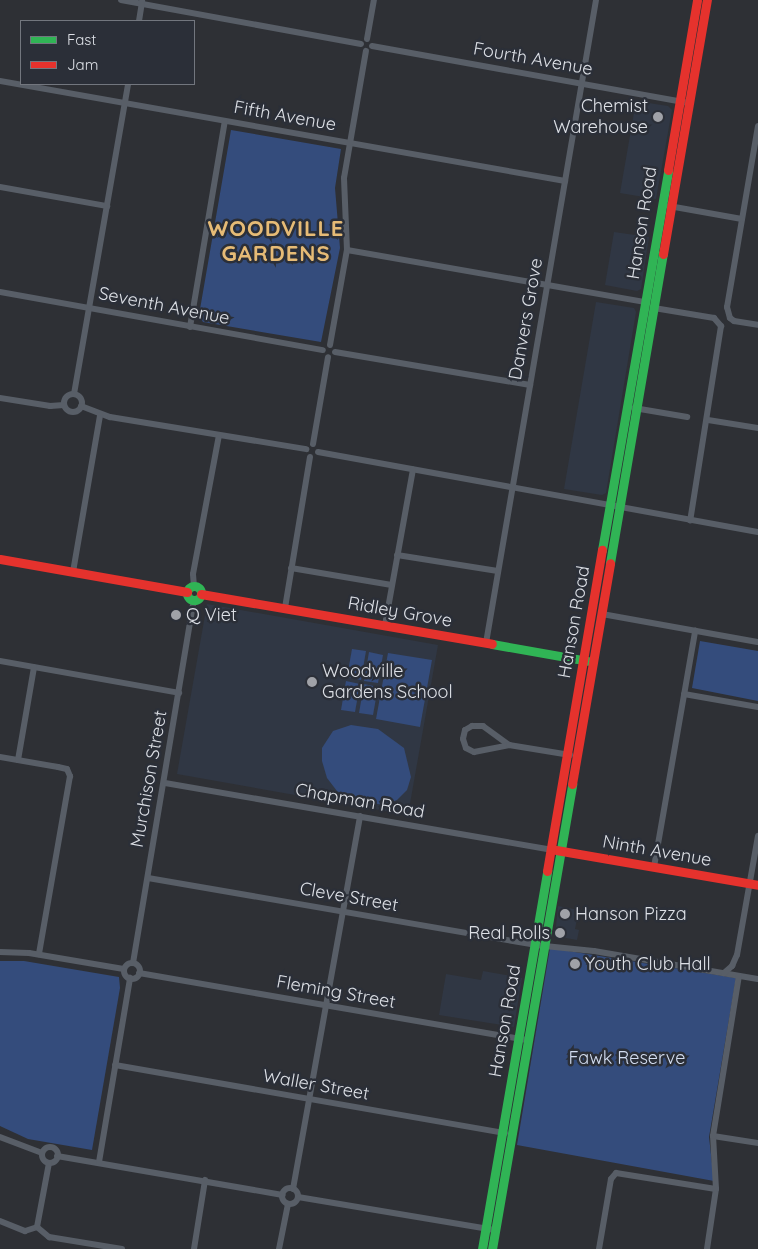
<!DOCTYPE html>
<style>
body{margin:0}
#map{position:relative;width:758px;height:1249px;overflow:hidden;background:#2e3035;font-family:Quicksand,sans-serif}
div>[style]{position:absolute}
.built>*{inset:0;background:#303744}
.green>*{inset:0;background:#344c7c}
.street>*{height:6px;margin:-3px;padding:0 3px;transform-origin:3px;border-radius:3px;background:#585e67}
.street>.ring{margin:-3px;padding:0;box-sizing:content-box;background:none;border:6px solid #585e67;border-radius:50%}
.fast>*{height:9px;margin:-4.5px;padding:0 4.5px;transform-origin:4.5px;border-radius:4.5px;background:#30b455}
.fast>.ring{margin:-4.5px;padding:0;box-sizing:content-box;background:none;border:9px solid #30b455;border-radius:50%}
.jam>*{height:9px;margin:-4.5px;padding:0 4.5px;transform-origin:4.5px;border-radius:4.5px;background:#e5322d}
.dots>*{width:14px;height:14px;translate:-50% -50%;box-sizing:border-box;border:2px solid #2b2f38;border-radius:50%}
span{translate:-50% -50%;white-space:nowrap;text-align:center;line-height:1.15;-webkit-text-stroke:5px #2b2f38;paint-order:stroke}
.street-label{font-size:18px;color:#dde0e6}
.poi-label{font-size:18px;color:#dde0e6}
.right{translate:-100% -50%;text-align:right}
.left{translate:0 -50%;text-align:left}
.park-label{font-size:18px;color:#d3ddf0}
.district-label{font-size:22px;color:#e6bb76;font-weight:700;letter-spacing:1px}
.legend{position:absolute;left:20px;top:20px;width:175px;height:65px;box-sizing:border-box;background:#2b2f38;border:1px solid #72767e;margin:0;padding:6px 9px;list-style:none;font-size:15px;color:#dde0e6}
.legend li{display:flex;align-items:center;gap:10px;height:25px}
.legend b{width:25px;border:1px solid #72767e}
</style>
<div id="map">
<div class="built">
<i style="clip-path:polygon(636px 101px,668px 106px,672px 110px,656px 199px,620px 193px)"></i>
<i style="clip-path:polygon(614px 232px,649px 237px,641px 289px,637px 291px,605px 285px)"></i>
<i style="clip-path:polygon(596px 302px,634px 308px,636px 312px,606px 493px,602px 495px,564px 489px)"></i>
<i style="clip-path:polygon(207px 604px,438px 645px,408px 815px,177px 774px)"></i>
<i style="clip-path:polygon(558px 906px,579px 910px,575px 929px,579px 930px,577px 940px,555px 936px)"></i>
<i style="clip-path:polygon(483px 971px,522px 978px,514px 1027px,439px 1015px,446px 974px,481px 980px)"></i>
</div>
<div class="green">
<i style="clip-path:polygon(231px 130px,341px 149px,335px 188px,340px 248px,321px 342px,203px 322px,199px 315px)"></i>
<i style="clip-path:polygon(700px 641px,758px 651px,758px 701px,692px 688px)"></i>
<i style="clip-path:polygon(352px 649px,366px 651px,361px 680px,347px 677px)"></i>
<i style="clip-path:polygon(369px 652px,383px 655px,378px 683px,364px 681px)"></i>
<i style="clip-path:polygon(388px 653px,432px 660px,420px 727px,376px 719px)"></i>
<i style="clip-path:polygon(346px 681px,360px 684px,355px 712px,341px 710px)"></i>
<i style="clip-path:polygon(364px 684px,378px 687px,373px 715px,359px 713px)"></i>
<i style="clip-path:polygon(351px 725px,378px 729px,404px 748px,411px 777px,407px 790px,397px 800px,383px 805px,351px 799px,337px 791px,327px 778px,322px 761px,322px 748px,333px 731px)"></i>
<i style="clip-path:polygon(550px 948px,736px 978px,709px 1137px,714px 1181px,517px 1145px)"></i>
<i style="clip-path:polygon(0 961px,24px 961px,119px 977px,120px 988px,92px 1150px,28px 1139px,0 1126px)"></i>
</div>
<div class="street">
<i style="left:121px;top:0;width:244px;rotate:10.4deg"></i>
<i style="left:139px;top:21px;width:20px;rotate:-81deg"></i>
<i style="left:367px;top:39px;width:40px;rotate:-80deg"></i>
<i style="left:372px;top:46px;width:322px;rotate:10.2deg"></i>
<i style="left:0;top:81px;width:574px;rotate:10.04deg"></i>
<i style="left:758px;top:126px;width:184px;rotate:99.7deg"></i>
<i style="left:727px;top:307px;width:11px;rotate:75deg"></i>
<i style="left:730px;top:318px;width:5px;rotate:37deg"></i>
<i style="left:734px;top:321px;width:24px;rotate:9deg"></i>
<i style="left:0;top:187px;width:109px;rotate:10.1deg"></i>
<i style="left:669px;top:206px;width:74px;rotate:10.1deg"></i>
<i style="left:347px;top:250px;width:303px;rotate:9.9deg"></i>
<i style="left:0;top:292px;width:328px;rotate:10.2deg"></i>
<i style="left:654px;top:308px;width:61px;rotate:9.5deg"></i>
<i style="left:714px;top:318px;width:11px;rotate:49deg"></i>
<i style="left:721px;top:326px;width:197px;rotate:99deg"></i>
<i style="left:190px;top:327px;width:209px;rotate:-80.4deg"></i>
<i style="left:330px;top:345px;width:97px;rotate:-79.9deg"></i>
<i style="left:347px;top:250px;width:72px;rotate:-92.4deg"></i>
<i style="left:344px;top:178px;width:129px;rotate:-80.2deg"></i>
<i style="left:335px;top:352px;width:198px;rotate:9.6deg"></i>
<i style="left:74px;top:394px;width:315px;rotate:-80.1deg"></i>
<i class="ring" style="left:64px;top:394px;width:12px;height:12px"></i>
<i style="left:0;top:398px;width:51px;rotate:9.1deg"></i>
<i style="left:50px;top:406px;width:14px;rotate:-4deg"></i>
<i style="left:81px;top:406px;width:31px;rotate:21deg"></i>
<i style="left:110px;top:417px;width:199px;rotate:9.3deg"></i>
<i style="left:634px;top:408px;width:54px;rotate:9.6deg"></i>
<i style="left:708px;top:420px;width:51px;rotate:9.1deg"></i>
<i style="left:313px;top:444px;width:88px;rotate:-80.2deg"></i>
<i style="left:318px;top:452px;width:447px;rotate:10.3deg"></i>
<i style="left:397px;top:555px;width:102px;rotate:9deg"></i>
<i style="left:291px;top:568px;width:102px;rotate:9.6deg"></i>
<i style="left:73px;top:572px;width:159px;rotate:-80.2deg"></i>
<i style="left:194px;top:586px;width:12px;rotate:-95deg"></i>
<i style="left:193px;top:574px;width:141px;rotate:-79.4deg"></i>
<i style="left:285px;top:608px;width:153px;rotate:-80.6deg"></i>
<i style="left:602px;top:614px;width:158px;rotate:10.2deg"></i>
<i style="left:385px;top:625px;width:158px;rotate:-79.8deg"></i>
<i style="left:486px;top:643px;width:652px;rotate:-80.29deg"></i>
<i style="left:0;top:661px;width:182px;rotate:10.1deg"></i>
<i style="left:684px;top:694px;width:75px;rotate:10deg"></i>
<i style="left:509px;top:745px;width:32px;rotate:-144deg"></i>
<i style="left:483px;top:726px;width:11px;rotate:180deg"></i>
<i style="left:472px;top:726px;width:8px;rotate:150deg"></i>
<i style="left:465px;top:730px;width:9px;rotate:103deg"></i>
<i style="left:463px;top:739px;width:9px;rotate:72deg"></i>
<i style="left:466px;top:748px;width:9px;rotate:27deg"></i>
<i style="left:474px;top:752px;width:36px;rotate:-11deg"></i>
<i style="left:509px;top:745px;width:62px;rotate:9.3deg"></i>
<i style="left:0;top:757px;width:59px;rotate:9.8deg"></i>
<i style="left:58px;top:767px;width:9px;rotate:13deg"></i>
<i style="left:67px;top:769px;width:8px;rotate:67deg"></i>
<i style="left:70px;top:776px;width:181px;rotate:99.9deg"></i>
<i style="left:18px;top:760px;width:94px;rotate:-80.2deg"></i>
<i style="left:165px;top:783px;width:392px;rotate:9.8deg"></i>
<i style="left:654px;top:867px;width:240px;rotate:-80.1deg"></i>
<i style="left:148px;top:878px;width:393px;rotate:9.8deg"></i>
<i style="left:535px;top:945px;width:59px;rotate:5.8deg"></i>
<i style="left:594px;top:951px;width:166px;rotate:9.7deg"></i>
<i style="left:0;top:952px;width:29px;rotate:2deg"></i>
<i style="left:29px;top:953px;width:96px;rotate:9.6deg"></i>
<i style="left:133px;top:963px;width:368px;rotate:-80.5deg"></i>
<i class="ring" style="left:124px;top:963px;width:10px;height:10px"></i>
<i style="left:139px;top:973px;width:395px;rotate:9.8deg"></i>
<i style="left:724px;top:973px;width:11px;rotate:-41deg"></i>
<i style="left:732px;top:966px;width:12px;rotate:-66deg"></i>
<i style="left:737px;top:955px;width:121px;rotate:-80deg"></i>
<i style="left:115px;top:1065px;width:396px;rotate:9.9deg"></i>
<i style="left:713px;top:1136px;width:46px;rotate:8.8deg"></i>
<i style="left:0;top:1137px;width:45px;rotate:20.9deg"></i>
<i class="ring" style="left:42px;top:1147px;width:10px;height:10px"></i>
<i style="left:57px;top:1156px;width:229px;rotate:9.8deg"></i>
<i style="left:99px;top:1162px;width:187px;rotate:-80.4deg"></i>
<i class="ring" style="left:282px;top:1188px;width:10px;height:10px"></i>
<i style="left:293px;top:1189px;width:379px;rotate:-79.8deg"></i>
<i style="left:298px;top:1197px;width:201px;rotate:9.5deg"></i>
<i style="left:0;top:1221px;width:27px;rotate:22deg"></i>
<i style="left:25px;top:1231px;width:13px;rotate:-18deg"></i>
<i style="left:37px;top:1227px;width:16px;rotate:40deg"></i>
<i style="left:49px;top:1237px;width:74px;rotate:9.3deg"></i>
<i style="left:37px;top:1227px;width:65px;rotate:-79.4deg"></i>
<i style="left:194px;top:1249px;width:70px;rotate:-80.9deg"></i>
<i style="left:279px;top:1249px;width:46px;rotate:-78.7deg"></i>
<i style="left:599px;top:1249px;width:71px;rotate:-80.3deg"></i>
<i style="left:611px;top:1179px;width:8px;rotate:-50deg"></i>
<i style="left:616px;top:1173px;width:101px;rotate:9.1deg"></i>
<i style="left:707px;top:1249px;width:61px;rotate:-81.5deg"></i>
<i style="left:716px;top:1189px;width:53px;rotate:-93.2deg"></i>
<i style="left:713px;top:1136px;width:162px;rotate:-80.8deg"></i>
</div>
<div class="fast">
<i style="left:602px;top:550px;width:386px;rotate:-80.1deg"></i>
<i style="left:610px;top:563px;width:314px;rotate:-80.3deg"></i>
<i class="ring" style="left:187px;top:586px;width:5px;height:5px"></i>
<i style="left:492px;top:644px;width:97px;rotate:10deg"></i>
<i style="left:482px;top:1249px;width:384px;rotate:-80.2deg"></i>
<i style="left:492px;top:1249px;width:472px;rotate:-80.2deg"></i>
</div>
<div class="jam">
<i style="left:668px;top:170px;width:172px;rotate:-80.3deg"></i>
<i style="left:663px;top:254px;width:258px;rotate:-80.2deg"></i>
<i style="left:0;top:559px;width:190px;rotate:10deg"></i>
<i style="left:201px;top:594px;width:295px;rotate:9.7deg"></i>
<i style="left:572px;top:784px;width:224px;rotate:-80.2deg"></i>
<i style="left:556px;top:850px;width:205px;rotate:9.8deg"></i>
<i style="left:547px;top:871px;width:326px;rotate:-80.3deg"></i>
</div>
<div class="dots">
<i style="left:658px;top:117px;background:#a0a2a8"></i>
<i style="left:176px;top:615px;background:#a0a2a8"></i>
<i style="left:312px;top:682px;background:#a0a2a8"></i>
<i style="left:565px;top:914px;background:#a0a2a8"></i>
<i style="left:560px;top:933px;background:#a0a2a8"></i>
<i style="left:575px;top:964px;background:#a0a2a8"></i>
</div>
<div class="street-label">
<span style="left:533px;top:59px;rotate:10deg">Fourth Avenue</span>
<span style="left:285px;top:116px;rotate:10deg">Fifth Avenue</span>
<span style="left:642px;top:223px;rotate:-81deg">Hanson Road</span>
<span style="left:164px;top:306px;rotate:11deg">Seventh Avenue</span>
<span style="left:526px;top:319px;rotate:-80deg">Danvers Grove</span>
<span style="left:400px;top:612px;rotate:10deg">Ridley Grove</span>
<span style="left:574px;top:622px;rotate:-80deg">Hanson Road</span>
<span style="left:149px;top:779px;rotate:-80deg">Murchison Street</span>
<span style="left:360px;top:801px;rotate:10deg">Chapman Road</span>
<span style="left:657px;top:851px;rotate:10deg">Ninth Avenue</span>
<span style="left:349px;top:897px;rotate:10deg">Cleve Street</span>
<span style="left:336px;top:992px;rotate:10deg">Fleming Street</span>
<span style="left:505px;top:1021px;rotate:-80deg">Hanson Road</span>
<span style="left:316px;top:1085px;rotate:10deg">Waller Street</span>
</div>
<div class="poi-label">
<span class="right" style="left:648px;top:117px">Chemist<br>Warehouse</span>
<span class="left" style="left:186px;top:615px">Q Viet</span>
<span class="left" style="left:322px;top:682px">Woodville<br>Gardens School</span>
<span class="left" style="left:575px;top:914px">Hanson Pizza</span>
<span class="right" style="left:550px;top:933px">Real Rolls</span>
<span class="left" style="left:585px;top:964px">Youth Club Hall</span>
</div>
<div class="park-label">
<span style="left:627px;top:1058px">Fawk Reserve</span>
</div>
<div class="district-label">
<span style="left:276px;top:241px">WOODVILLE<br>GARDENS</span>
</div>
<ul class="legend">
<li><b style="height:6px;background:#30b455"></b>Fast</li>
<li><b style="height:6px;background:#e5322d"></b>Jam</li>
</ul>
</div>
